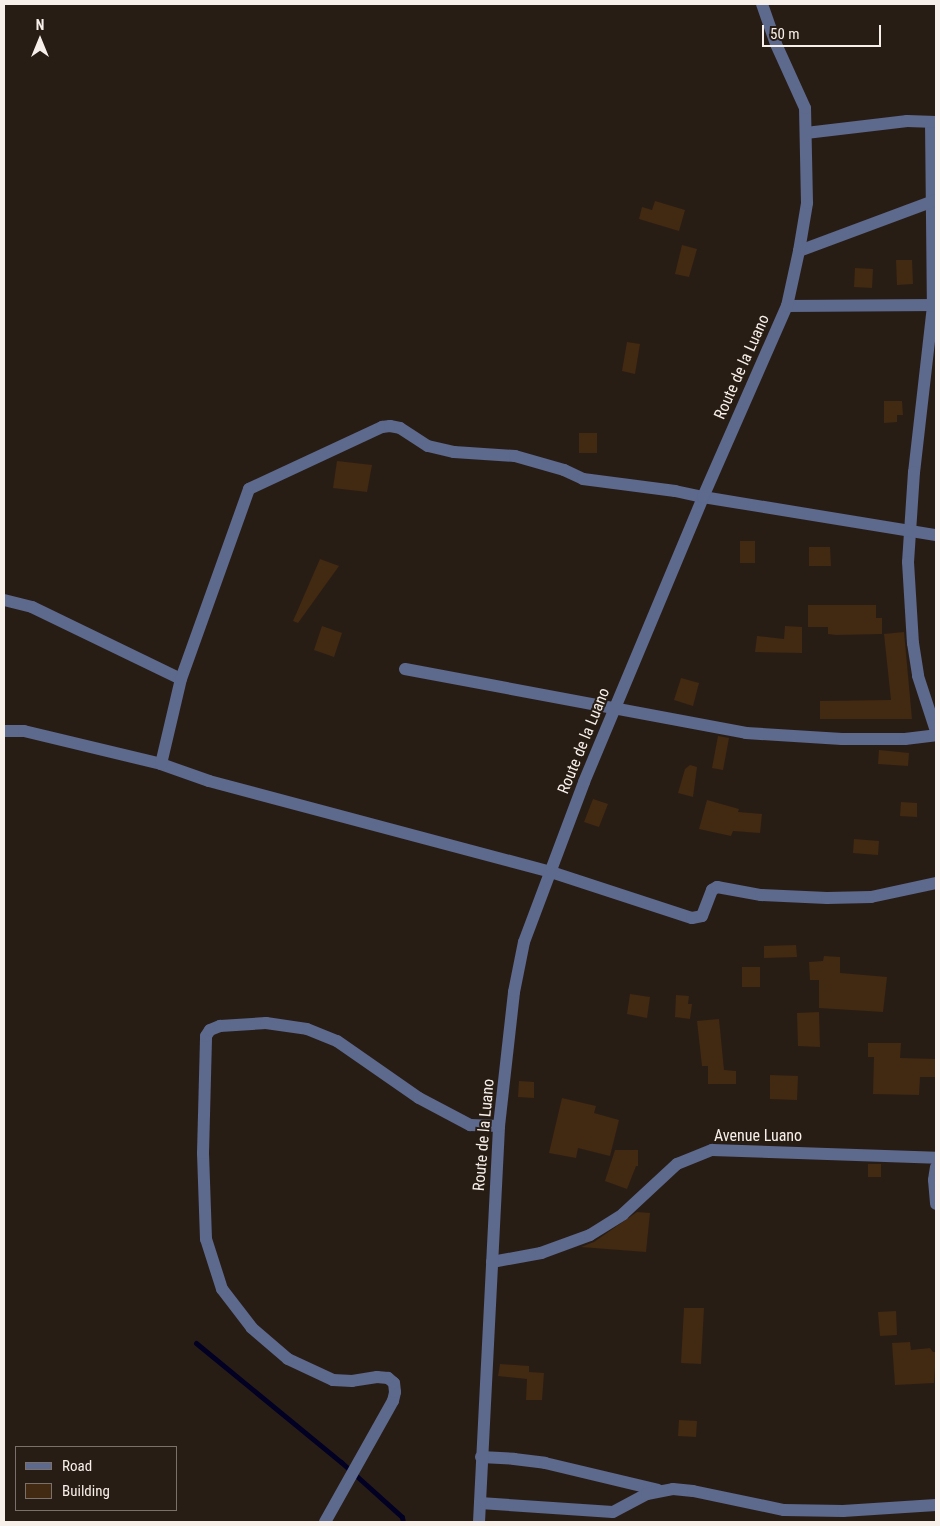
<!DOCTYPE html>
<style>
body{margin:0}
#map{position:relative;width:940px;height:1526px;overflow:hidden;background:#281d15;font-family:"Roboto Condensed",sans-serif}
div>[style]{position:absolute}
.stream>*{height:5px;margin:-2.5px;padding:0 2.5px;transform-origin:2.5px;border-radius:2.5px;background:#020124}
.building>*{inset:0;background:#422912}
.minor>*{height:12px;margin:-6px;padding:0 6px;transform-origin:6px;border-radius:6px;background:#5d698d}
span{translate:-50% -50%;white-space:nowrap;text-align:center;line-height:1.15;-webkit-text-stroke:4px #281d15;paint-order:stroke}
.street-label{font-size:16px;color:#f7efe9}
.frame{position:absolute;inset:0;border:5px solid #f7efe9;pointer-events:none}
.legend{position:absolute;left:15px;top:1446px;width:162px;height:65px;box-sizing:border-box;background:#281d15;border:1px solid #7b716a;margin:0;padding:6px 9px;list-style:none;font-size:15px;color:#f7efe9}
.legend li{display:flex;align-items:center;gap:10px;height:25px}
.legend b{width:25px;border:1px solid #7b716a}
.north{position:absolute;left:15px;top:15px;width:50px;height:50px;-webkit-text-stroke:4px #281d15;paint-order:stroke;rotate:0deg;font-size:14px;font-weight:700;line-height:20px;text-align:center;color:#f7efe9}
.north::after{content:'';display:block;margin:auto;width:18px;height:22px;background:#f7efe9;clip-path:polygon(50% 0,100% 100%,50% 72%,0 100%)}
.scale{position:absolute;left:762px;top:25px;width:119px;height:22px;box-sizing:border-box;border:2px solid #f7efe9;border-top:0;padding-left:6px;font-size:15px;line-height:18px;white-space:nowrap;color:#f7efe9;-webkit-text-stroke:4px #281d15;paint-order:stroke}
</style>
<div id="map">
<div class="stream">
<i style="left:196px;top:1343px;width:188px;rotate:39.4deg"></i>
<i style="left:341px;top:1462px;width:82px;rotate:42deg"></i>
<i style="left:402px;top:1517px;width:5px;rotate:79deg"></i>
</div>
<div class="building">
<i style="clip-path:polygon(655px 201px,685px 210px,679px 231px,639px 219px,642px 207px,652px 210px)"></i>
<i style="clip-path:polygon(682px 245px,697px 249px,689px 277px,675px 274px)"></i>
<i style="clip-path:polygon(896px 260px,912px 260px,913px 284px,897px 285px)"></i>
<i style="clip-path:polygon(855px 268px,873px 269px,872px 288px,854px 287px)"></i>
<i style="clip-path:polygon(627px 342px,640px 344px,635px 374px,622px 371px)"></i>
<i style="clip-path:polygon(884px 401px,902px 401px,903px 415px,897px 415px,897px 422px,884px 423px)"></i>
<i style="clip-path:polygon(579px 433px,597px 433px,597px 453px,579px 453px)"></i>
<i style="clip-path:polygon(337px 461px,372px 465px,367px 492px,333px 488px)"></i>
<i style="clip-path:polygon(740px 541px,755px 541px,755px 563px,740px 563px)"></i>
<i style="clip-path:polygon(809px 547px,830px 547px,831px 566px,809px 566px)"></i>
<i style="clip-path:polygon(320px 559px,339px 566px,298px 623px,293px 621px)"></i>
<i style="clip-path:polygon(808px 605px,876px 605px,876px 618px,882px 618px,882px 634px,836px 635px,828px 634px,828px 627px,808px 627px)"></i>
<i style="clip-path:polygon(322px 626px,342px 633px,334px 657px,314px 650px)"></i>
<i style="clip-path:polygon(785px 626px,802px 627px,802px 653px,755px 652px,757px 636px,784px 639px)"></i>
<i style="clip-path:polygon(904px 632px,912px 719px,820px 719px,820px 701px,891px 700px,884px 634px)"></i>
<i style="clip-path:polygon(681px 678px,699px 683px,693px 706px,674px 700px)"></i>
<i style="clip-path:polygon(718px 736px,729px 738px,723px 770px,712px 768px)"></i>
<i style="clip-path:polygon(879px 750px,909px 753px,908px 766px,878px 764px)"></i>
<i style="clip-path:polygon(690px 765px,697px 767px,693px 797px,678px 793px,685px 769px)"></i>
<i style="clip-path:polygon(593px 799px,608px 804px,599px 827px,584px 822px)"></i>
<i style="clip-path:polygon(707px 800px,739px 809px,738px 812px,762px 814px,760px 833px,733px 831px,731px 836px,699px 829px)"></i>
<i style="clip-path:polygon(901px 802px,917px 803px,917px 817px,900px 816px)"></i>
<i style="clip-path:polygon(854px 839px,879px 841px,878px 855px,853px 853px)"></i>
<i style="clip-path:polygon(796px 945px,797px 957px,764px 958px,764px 946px)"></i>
<i style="clip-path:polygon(824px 956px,840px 957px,840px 973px,887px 977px,883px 1012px,819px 1008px,819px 980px,810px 980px,809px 962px,823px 961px)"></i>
<i style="clip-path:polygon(742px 967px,760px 967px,760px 987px,742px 987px)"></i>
<i style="clip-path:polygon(630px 994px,650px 997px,647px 1018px,627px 1014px)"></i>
<i style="clip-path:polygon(676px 995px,689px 996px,688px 1004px,692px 1004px,690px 1019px,675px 1017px)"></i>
<i style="clip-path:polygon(819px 1012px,820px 1047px,798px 1046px,797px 1013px)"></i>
<i style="clip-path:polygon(719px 1019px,724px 1070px,736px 1071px,736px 1084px,708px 1084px,708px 1066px,702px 1066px,697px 1021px)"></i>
<i style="clip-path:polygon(868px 1043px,901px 1043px,900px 1058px,936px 1059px,936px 1077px,920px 1077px,919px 1095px,873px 1094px,874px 1057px,868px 1057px)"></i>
<i style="clip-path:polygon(770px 1075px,798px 1076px,797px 1100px,770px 1099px)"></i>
<i style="clip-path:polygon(519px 1081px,534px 1082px,534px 1098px,518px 1097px)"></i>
<i style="clip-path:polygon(562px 1098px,596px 1106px,594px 1113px,619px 1120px,610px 1156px,578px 1148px,576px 1158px,549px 1153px)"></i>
<i style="clip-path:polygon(615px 1150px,638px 1150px,638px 1166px,636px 1166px,627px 1189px,605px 1181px)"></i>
<i style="clip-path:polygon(868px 1164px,881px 1164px,881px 1177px,868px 1177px)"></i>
<i style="clip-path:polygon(637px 1212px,650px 1213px,646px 1252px,581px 1247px,594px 1242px)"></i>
<i style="clip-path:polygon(684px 1308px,704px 1308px,701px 1364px,681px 1363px)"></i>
<i style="clip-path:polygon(896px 1311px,897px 1335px,880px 1336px,878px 1312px)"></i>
<i style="clip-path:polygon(910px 1342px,911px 1350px,930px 1348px,933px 1352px,936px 1352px,934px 1383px,895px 1385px,892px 1343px)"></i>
<i style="clip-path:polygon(500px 1364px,529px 1366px,529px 1372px,544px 1373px,542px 1400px,526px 1400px,527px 1379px,498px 1376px)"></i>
<i style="clip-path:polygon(679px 1420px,697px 1421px,696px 1437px,678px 1436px)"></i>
</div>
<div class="minor">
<i style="left:931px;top:123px;width:183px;rotate:89.4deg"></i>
<i style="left:933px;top:306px;width:167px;rotate:96.5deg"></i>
<i style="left:914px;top:472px;width:90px;rotate:93.8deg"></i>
<i style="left:908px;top:562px;width:81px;rotate:86.5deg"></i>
<i style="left:913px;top:643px;width:33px;rotate:81deg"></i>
<i style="left:918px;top:676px;width:58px;rotate:71.9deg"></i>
<i style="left:806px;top:133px;width:102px;rotate:-6.8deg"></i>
<i style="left:907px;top:121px;width:29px;rotate:2deg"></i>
<i style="left:799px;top:251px;width:146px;rotate:-20.4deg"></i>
<i style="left:787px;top:306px;width:149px;rotate:-0.4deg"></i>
<i style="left:4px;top:600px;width:29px;rotate:14deg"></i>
<i style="left:32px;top:607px;width:165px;rotate:25.8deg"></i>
<i style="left:405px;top:669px;width:347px;rotate:10.6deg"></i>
<i style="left:746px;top:733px;width:96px;rotate:3.6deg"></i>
<i style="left:842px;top:739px;width:63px"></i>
<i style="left:905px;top:739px;width:31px;rotate:-7deg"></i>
<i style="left:4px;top:731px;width:20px"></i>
<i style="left:24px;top:731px;width:141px;rotate:13.5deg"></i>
<i style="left:161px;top:764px;width:51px;rotate:19.5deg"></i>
<i style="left:209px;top:781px;width:354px;rotate:14.9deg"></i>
<i style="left:551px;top:872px;width:148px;rotate:18.1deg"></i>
<i style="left:692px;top:918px;width:10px;rotate:-11deg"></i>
<i style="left:702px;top:916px;width:28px;rotate:-69deg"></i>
<i style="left:712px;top:890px;width:6px;rotate:-31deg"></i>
<i style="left:717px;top:887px;width:45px;rotate:10.3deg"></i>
<i style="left:761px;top:895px;width:66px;rotate:2.6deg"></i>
<i style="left:827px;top:898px;width:44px;rotate:-1.3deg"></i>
<i style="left:871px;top:897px;width:66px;rotate:-12.2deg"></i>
<i style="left:161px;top:764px;width:87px;rotate:-76.8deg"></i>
<i style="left:181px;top:679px;width:202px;rotate:-70.3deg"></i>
<i style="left:249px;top:489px;width:147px;rotate:-25deg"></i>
<i style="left:382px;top:427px;width:8px;rotate:-7deg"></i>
<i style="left:390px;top:426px;width:10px;rotate:11deg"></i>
<i style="left:400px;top:428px;width:33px;rotate:33deg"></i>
<i style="left:428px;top:446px;width:27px;rotate:13deg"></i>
<i style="left:454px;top:452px;width:61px;rotate:3.8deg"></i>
<i style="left:515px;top:456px;width:51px;rotate:15.9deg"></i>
<i style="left:564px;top:470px;width:21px;rotate:25deg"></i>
<i style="left:583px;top:479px;width:93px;rotate:7.4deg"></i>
<i style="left:675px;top:491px;width:29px;rotate:12deg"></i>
<i style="left:703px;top:497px;width:236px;rotate:9.3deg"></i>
<i style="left:936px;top:1167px;width:13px;rotate:99deg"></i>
<i style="left:934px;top:1180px;width:24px;rotate:85deg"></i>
<i style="left:492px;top:1262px;width:50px;rotate:-10.4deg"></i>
<i style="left:541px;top:1253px;width:52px;rotate:-20.2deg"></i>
<i style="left:590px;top:1235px;width:39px;rotate:-32deg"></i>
<i style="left:623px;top:1214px;width:74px;rotate:-42.8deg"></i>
<i style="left:677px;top:1164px;width:38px;rotate:-22deg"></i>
<i style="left:712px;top:1150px;width:224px;rotate:2deg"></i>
<i style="left:481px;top:1457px;width:33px;rotate:3deg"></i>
<i style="left:514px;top:1459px;width:31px;rotate:7deg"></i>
<i style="left:545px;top:1463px;width:116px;rotate:13.4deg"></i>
<i style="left:480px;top:1503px;width:133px;rotate:3.9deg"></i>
<i style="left:613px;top:1512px;width:38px;rotate:-28deg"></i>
<i style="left:647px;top:1494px;width:26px;rotate:-11deg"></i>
<i style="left:673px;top:1489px;width:20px;rotate:6deg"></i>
<i style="left:693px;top:1491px;width:93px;rotate:11.8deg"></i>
<i style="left:784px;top:1510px;width:59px;rotate:1deg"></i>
<i style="left:843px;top:1511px;width:93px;rotate:-3.7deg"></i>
<i style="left:325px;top:1522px;width:139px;rotate:-60.7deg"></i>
<i style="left:393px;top:1401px;width:9px;rotate:-77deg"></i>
<i style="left:395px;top:1392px;width:9px;rotate:-96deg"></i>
<i style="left:394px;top:1383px;width:8px;rotate:-140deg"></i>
<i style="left:388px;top:1378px;width:11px;rotate:-175deg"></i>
<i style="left:377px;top:1377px;width:25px;rotate:171deg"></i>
<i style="left:352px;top:1381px;width:19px;rotate:-177deg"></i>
<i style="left:333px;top:1380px;width:50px;rotate:-155deg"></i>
<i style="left:288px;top:1359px;width:48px;rotate:-139.3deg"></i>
<i style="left:252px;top:1328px;width:49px;rotate:-127.6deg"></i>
<i style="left:222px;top:1289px;width:52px;rotate:-107.7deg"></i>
<i style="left:206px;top:1239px;width:86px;rotate:-92deg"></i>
<i style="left:203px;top:1153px;width:117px;rotate:-88.5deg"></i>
<i style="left:206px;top:1036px;width:7px;rotate:-56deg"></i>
<i style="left:210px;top:1030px;width:11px;rotate:-22deg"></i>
<i style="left:220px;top:1026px;width:46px;rotate:-3.7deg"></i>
<i style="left:266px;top:1023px;width:41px;rotate:8.3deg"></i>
<i style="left:307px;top:1029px;width:32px;rotate:22deg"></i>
<i style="left:337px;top:1041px;width:100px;rotate:34.8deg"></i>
<i style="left:419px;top:1098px;width:58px;rotate:27.9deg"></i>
<i style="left:470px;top:1125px;width:29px;rotate:2deg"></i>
<i style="left:479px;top:1522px;width:397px;rotate:-87.1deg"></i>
<i style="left:499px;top:1126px;width:135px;rotate:-83.6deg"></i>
<i style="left:514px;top:992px;width:51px;rotate:-78.7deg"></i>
<i style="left:524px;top:942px;width:171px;rotate:-69.4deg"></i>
<i style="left:584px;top:782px;width:309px;rotate:-67.3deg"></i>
<i style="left:703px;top:497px;width:209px;rotate:-66.3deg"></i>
<i style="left:787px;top:306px;width:56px;rotate:-77.7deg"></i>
<i style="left:799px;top:251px;width:49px;rotate:-80.5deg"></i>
<i style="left:807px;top:203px;width:95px;rotate:-91.2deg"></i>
<i style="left:805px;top:108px;width:70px;rotate:-114.4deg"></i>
<i style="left:776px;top:44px;width:42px;rotate:-109.3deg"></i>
</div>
<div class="street-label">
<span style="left:742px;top:367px;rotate:-66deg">Route de la Luano</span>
<span style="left:584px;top:741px;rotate:-68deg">Route de la Luano</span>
<span style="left:484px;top:1135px;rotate:-85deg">Route de la Luano</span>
<span style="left:758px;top:1136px">Avenue Luano</span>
</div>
<div class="frame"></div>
<ul class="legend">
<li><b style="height:6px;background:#5d698d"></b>Road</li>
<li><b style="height:14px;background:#422912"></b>Building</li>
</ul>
<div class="north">N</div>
<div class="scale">50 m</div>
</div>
